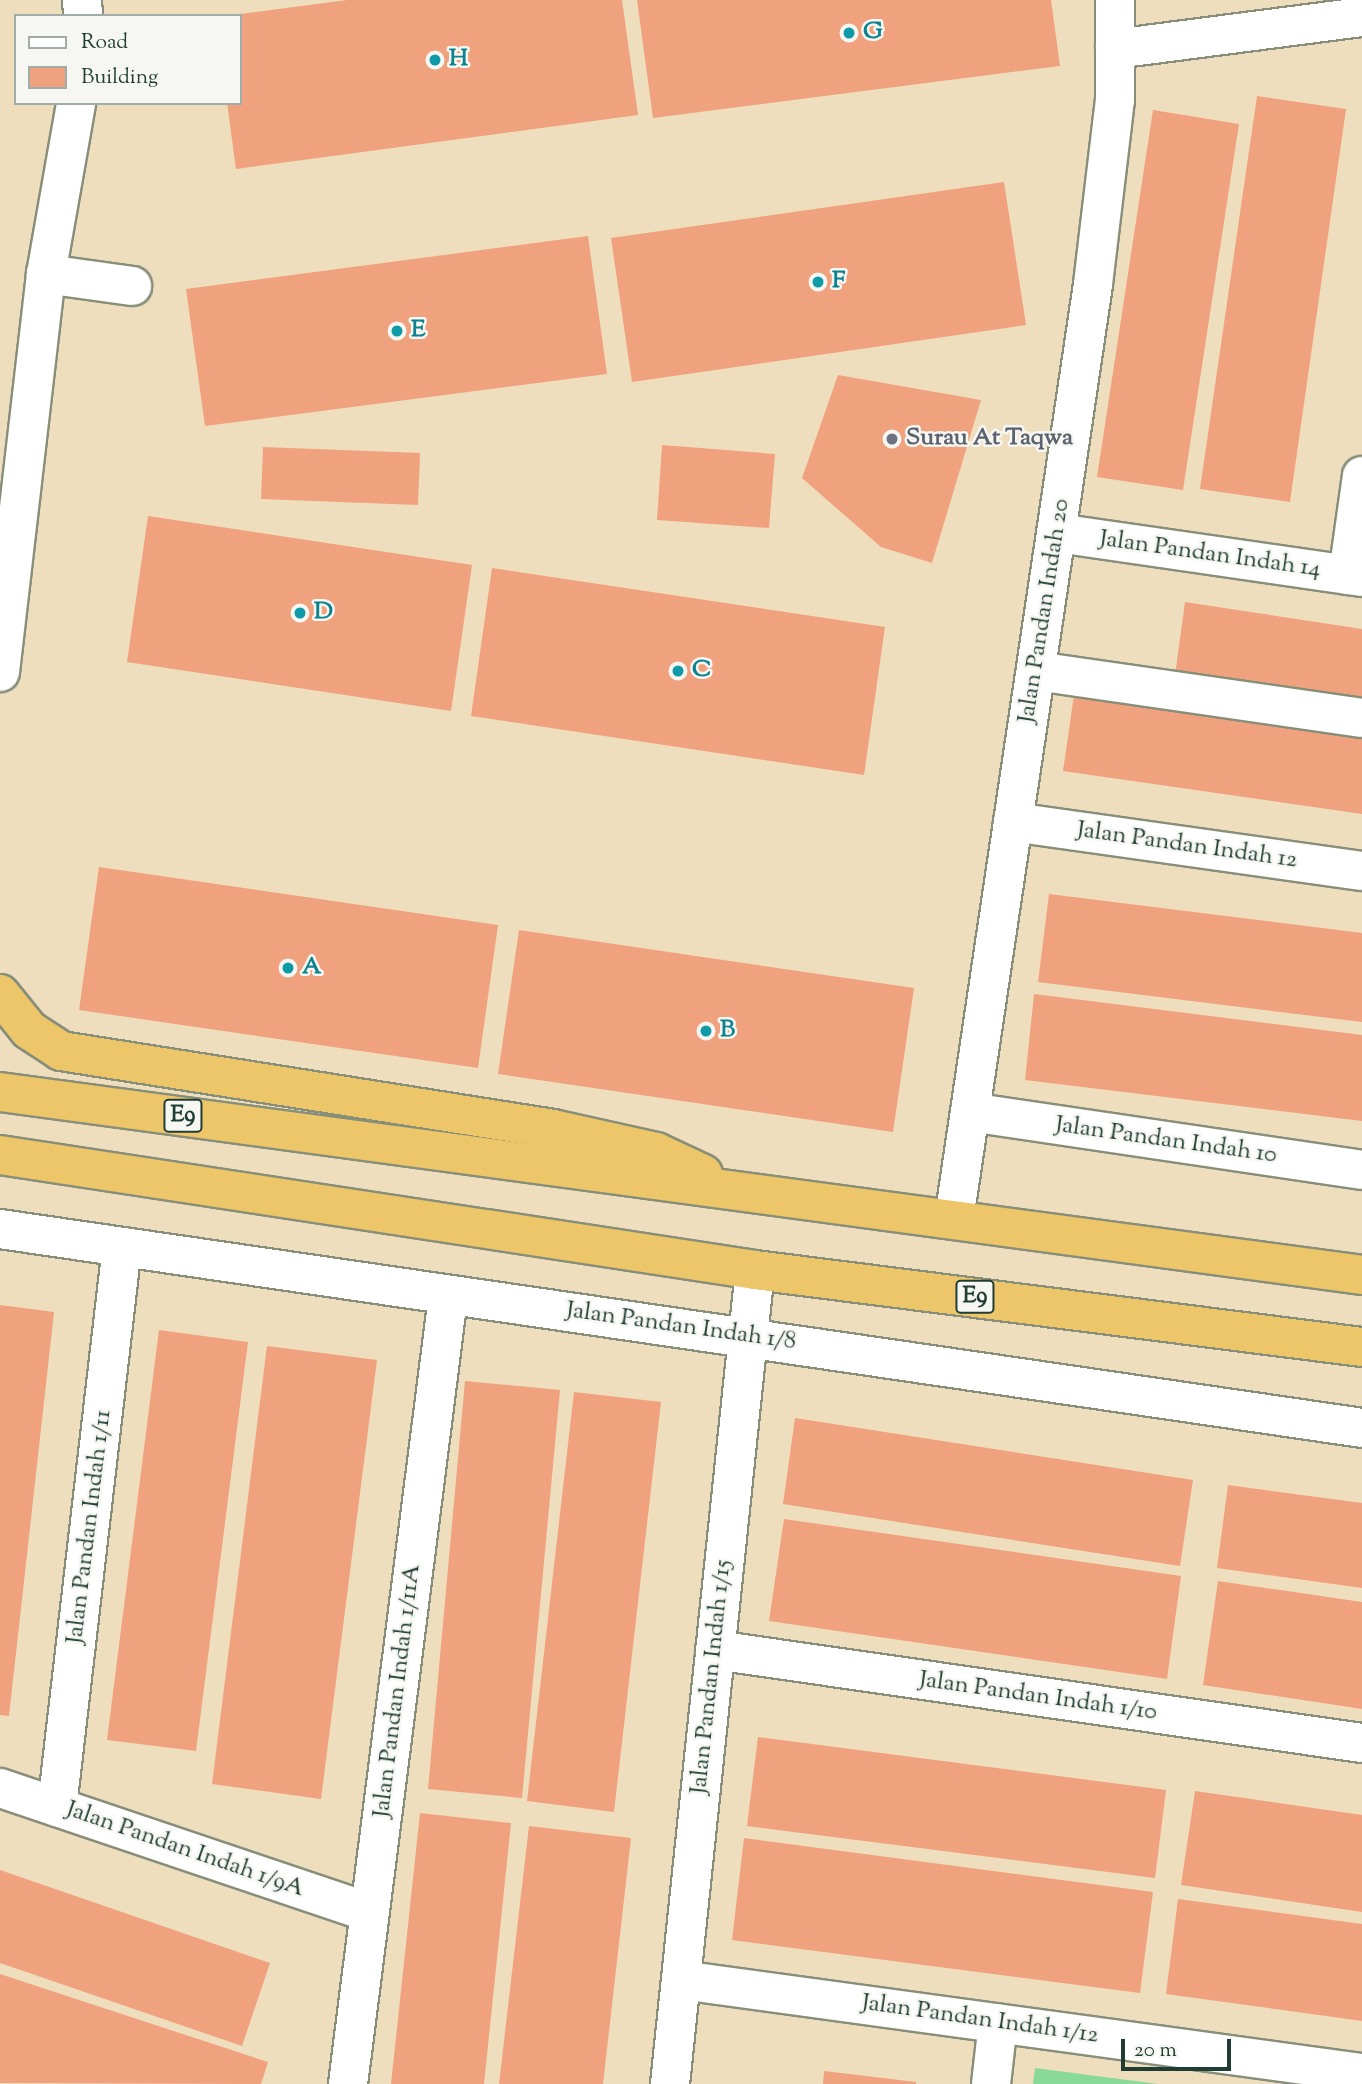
<!DOCTYPE html>
<style>
body{margin:0}
#map{position:relative;width:1362px;height:2084px;overflow:hidden;background:#efdebe;font-family:"Sorts Mill Goudy",serif}
div>[style]{position:absolute}
.green>*{inset:0;background:#89da99}
.building>*{inset:0;background:#efa27d}
.roads{filter:drop-shadow(2px 0 #878e79) drop-shadow(-2px 0 #878e79) drop-shadow(0 2px #878e79) drop-shadow(0 -2px #878e79)}
.minor>*{height:38px;margin:-19px;padding:0 19px;transform-origin:19px;border-radius:19px;background:#fff}
.highway>*{height:38px;margin:-19px;padding:0 19px;transform-origin:19px;border-radius:19px;background:#ecc669}
.dots>*{width:19px;height:19px;translate:-50% -50%;box-sizing:border-box;border:4px solid #f6f6f2;border-radius:50%}
span{translate:-50% -50%;white-space:nowrap;text-align:center;line-height:1.15;-webkit-text-stroke:5px #f6f6f2;paint-order:stroke}
.shield-label span{padding:2px 5px;background:#f6f6f2;border:2px solid;border-radius:5px;-webkit-text-stroke-width:0}
.shield-label{font-size:23px;color:#1f3d34;font-weight:700}
.culture-label{font-size:24px;color:#0d838f;font-weight:700}
.left{translate:0 -50%;text-align:left}
.worship-label{font-size:24px;color:#5b616d;font-weight:700}
.street-label{font-size:24px;color:#1f3d34}
.legend{position:absolute;left:14px;top:14px;width:228px;height:91px;box-sizing:border-box;background:#f6f6f2;border:2px solid #a0aca6;margin:0;padding:9px 12px;list-style:none;font-size:21px;color:#1f3d34}
.legend li{display:flex;align-items:center;gap:14px;height:35px}
.legend b{width:35px;border:2px solid #a0aca6}
.scale{position:absolute;left:1121px;top:2039px;width:110px;height:32px;box-sizing:border-box;border:4px solid #1f3d34;border-top:0;padding-left:9px;font-size:21px;line-height:24px;white-space:nowrap;color:#1f3d34;-webkit-text-stroke:5px #f6f6f2;paint-order:stroke}
</style>
<div id="map">
<div class="green">
<i style="clip-path:polygon(1035px 2068px,1158px 2084px,1033px 2084px)"></i>
</div>
<div class="building">
<i style="clip-path:polygon(347px 0,622px 0,638px 115px,236px 169px,227px 103px,240px 103px,240px 14px)"></i>
<i style="clip-path:polygon(637px 0,1051px 0,1060px 66px,653px 118px)"></i>
<i style="clip-path:polygon(1257px 96px,1346px 109px,1290px 502px,1200px 489px)"></i>
<i style="clip-path:polygon(1153px 110px,1239px 124px,1183px 490px,1097px 477px)"></i>
<i style="clip-path:polygon(1004px 182px,1026px 325px,632px 382px,611px 238px)"></i>
<i style="clip-path:polygon(588px 236px,607px 374px,205px 426px,186px 289px)"></i>
<i style="clip-path:polygon(838px 375px,981px 400px,932px 563px,881px 547px,802px 478px)"></i>
<i style="clip-path:polygon(662px 445px,775px 454px,769px 528px,657px 520px)"></i>
<i style="clip-path:polygon(263px 447px,420px 453px,418px 505px,261px 499px)"></i>
<i style="clip-path:polygon(148px 516px,472px 565px,451px 711px,127px 662px)"></i>
<i style="clip-path:polygon(492px 568px,885px 627px,864px 775px,471px 716px)"></i>
<i style="clip-path:polygon(1185px 602px,1362px 629px,1362px 711px,1174px 683px)"></i>
<i style="clip-path:polygon(1075px 688px,1362px 729px,1362px 814px,1063px 771px)"></i>
<i style="clip-path:polygon(99px 867px,498px 925px,478px 1068px,79px 1010px)"></i>
<i style="clip-path:polygon(1049px 894px,1362px 933px,1362px 1022px,1038px 982px)"></i>
<i style="clip-path:polygon(519px 930px,914px 988px,893px 1132px,498px 1074px)"></i>
<i style="clip-path:polygon(1034px 994px,1362px 1035px,1362px 1121px,1025px 1080px)"></i>
<i style="clip-path:polygon(0 1305px,54px 1312px,9px 1716px,0 1715px)"></i>
<i style="clip-path:polygon(159px 1330px,248px 1342px,196px 1751px,107px 1740px)"></i>
<i style="clip-path:polygon(267px 1346px,377px 1360px,321px 1799px,212px 1784px)"></i>
<i style="clip-path:polygon(465px 1381px,560px 1390px,522px 1798px,428px 1789px)"></i>
<i style="clip-path:polygon(574px 1392px,661px 1402px,614px 1812px,527px 1801px)"></i>
<i style="clip-path:polygon(795px 1418px,1193px 1480px,1180px 1566px,783px 1504px)"></i>
<i style="clip-path:polygon(1228px 1485px,1362px 1503px,1362px 1588px,1217px 1568px)"></i>
<i style="clip-path:polygon(784px 1519px,1181px 1576px,1167px 1679px,769px 1621px)"></i>
<i style="clip-path:polygon(1218px 1581px,1362px 1602px,1362px 1709px,1203px 1685px)"></i>
<i style="clip-path:polygon(758px 1737px,1166px 1790px,1155px 1878px,747px 1826px)"></i>
<i style="clip-path:polygon(1195px 1791px,1362px 1815px,1362px 1912px,1181px 1885px)"></i>
<i style="clip-path:polygon(420px 1813px,511px 1823px,484px 2084px,391px 2084px)"></i>
<i style="clip-path:polygon(529px 1826px,631px 1838px,603px 2084px,499px 2084px)"></i>
<i style="clip-path:polygon(744px 1838px,1153px 1892px,1140px 1993px,732px 1940px)"></i>
<i style="clip-path:polygon(0 1870px,270px 1963px,242px 2046px,0 1963px)"></i>
<i style="clip-path:polygon(1178px 1899px,1362px 1924px,1362px 2021px,1166px 1994px)"></i>
<i style="clip-path:polygon(0 1974px,268px 2062px,261px 2084px,0 2083px)"></i>
<i style="clip-path:polygon(824px 2071px,916px 2082px,916px 2084px,823px 2084px)"></i>
</div>
<div class="roads">
<div class="minor">
<i style="left:82px;top:0;width:16px;rotate:86deg"></i>
<i style="left:1115px;top:49px;width:249px;rotate:-7.4deg"></i>
<i style="left:46px;top:274px;width:87px;rotate:7.9deg"></i>
<i style="left:1057px;top:533px;width:308px;rotate:8.2deg"></i>
<i style="left:1348px;top:575px;width:100px;rotate:-82deg"></i>
<i style="left:1036px;top:671px;width:329px;rotate:8.2deg"></i>
<i style="left:0;top:672px;width:401px;rotate:-83.4deg"></i>
<i style="left:46px;top:274px;width:174px;rotate:-80deg"></i>
<i style="left:1013px;top:822px;width:352px;rotate:8deg"></i>
<i style="left:970px;top:1112px;width:396px;rotate:8.4deg"></i>
<i style="left:954px;top:1219px;width:945px;rotate:-81.54deg"></i>
<i style="left:1093px;top:284px;width:185px;rotate:-83.2deg"></i>
<i style="left:1115px;top:100px;width:100px;rotate:-90deg"></i>
<i style="left:0;top:1229px;width:1376px;rotate:8.31deg"></i>
<i style="left:715px;top:1650px;width:654px;rotate:8.18deg"></i>
<i style="left:0;top:1788px;width:389px;rotate:18.6deg"></i>
<i style="left:57px;top:1807px;width:564px;rotate:-83.38deg"></i>
<i style="left:681px;top:1980px;width:687px;rotate:7.78deg"></i>
<i style="left:348px;top:2084px;width:793px;rotate:-82.76deg"></i>
<i style="left:670px;top:2084px;width:818px;rotate:-84.04deg"></i>
<i style="left:991px;top:2084px;width:61px;rotate:-83.5deg"></i>
</div>
<div class="highway">
<i style="left:0;top:994px;width:46px;rotate:51.1deg"></i>
<i style="left:29px;top:1030px;width:38px;rotate:33deg"></i>
<i style="left:61px;top:1051px;width:498px;rotate:9deg"></i>
<i style="left:553px;top:1129px;width:106px;rotate:12.6deg"></i>
<i style="left:656px;top:1152px;width:52px;rotate:25.1deg"></i>
<i style="left:0;top:1092px;width:1374px;rotate:7.65deg"></i>
<i style="left:0;top:1155px;width:764px;rotate:8.66deg"></i>
<i style="left:755px;top:1270px;width:612px;rotate:7.23deg"></i>
</div>
</div>
<div class="dots">
<i style="left:849px;top:33px;background:#0f9aa8"></i>
<i style="left:435px;top:60px;background:#0f9aa8"></i>
<i style="left:818px;top:282px;background:#0f9aa8"></i>
<i style="left:397px;top:331px;background:#0f9aa8"></i>
<i style="left:892px;top:439px;background:#6b7280"></i>
<i style="left:300px;top:613px;background:#0f9aa8"></i>
<i style="left:678px;top:671px;background:#0f9aa8"></i>
<i style="left:288px;top:968px;background:#0f9aa8"></i>
<i style="left:706px;top:1031px;background:#0f9aa8"></i>
</div>
<div class="shield-label">
<span style="left:183px;top:1116px">E9</span>
<span style="left:975px;top:1297px">E9</span>
</div>
<div class="culture-label">
<span class="left" style="left:863px;top:33px">G</span>
<span class="left" style="left:449px;top:60px">H</span>
<span class="left" style="left:832px;top:282px">F</span>
<span class="left" style="left:411px;top:331px">E</span>
<span class="left" style="left:314px;top:613px">D</span>
<span class="left" style="left:692px;top:671px">C</span>
<span class="left" style="left:302px;top:968px">A</span>
<span class="left" style="left:720px;top:1031px">B</span>
</div>
<div class="worship-label">
<span class="left" style="left:906px;top:439px">Surau At Taqwa</span>
</div>
<div class="street-label">
<span style="left:1210px;top:555px;rotate:8deg">Jalan Pandan Indah 14</span>
<span style="left:1045px;top:611px;rotate:-81deg">Jalan Pandan Indah 20</span>
<span style="left:1187px;top:846px;rotate:8deg">Jalan Pandan Indah 12</span>
<span style="left:1166px;top:1141px;rotate:8deg">Jalan Pandan Indah 10</span>
<span style="left:681px;top:1327px;rotate:8deg">Jalan Pandan Indah 1/8</span>
<span style="left:90px;top:1527px;rotate:-83deg">Jalan Pandan Indah 1/11</span>
<span style="left:712px;top:1677px;rotate:-84deg">Jalan Pandan Indah 1/15</span>
<span style="left:398px;top:1691px;rotate:-83deg">Jalan Pandan Indah 1/11A</span>
<span style="left:1038px;top:1697px;rotate:8deg">Jalan Pandan Indah 1/10</span>
<span style="left:185px;top:1850px;rotate:19deg">Jalan Pandan Indah 1/9A</span>
<span style="left:980px;top:2020px;rotate:8deg">Jalan Pandan Indah 1/12</span>
</div>
<ul class="legend">
<li><b style="height:9px;background:#fff"></b>Road</li>
<li><b style="height:19px;background:#efa27d"></b>Building</li>
</ul>
<div class="scale">20 m</div>
</div>
